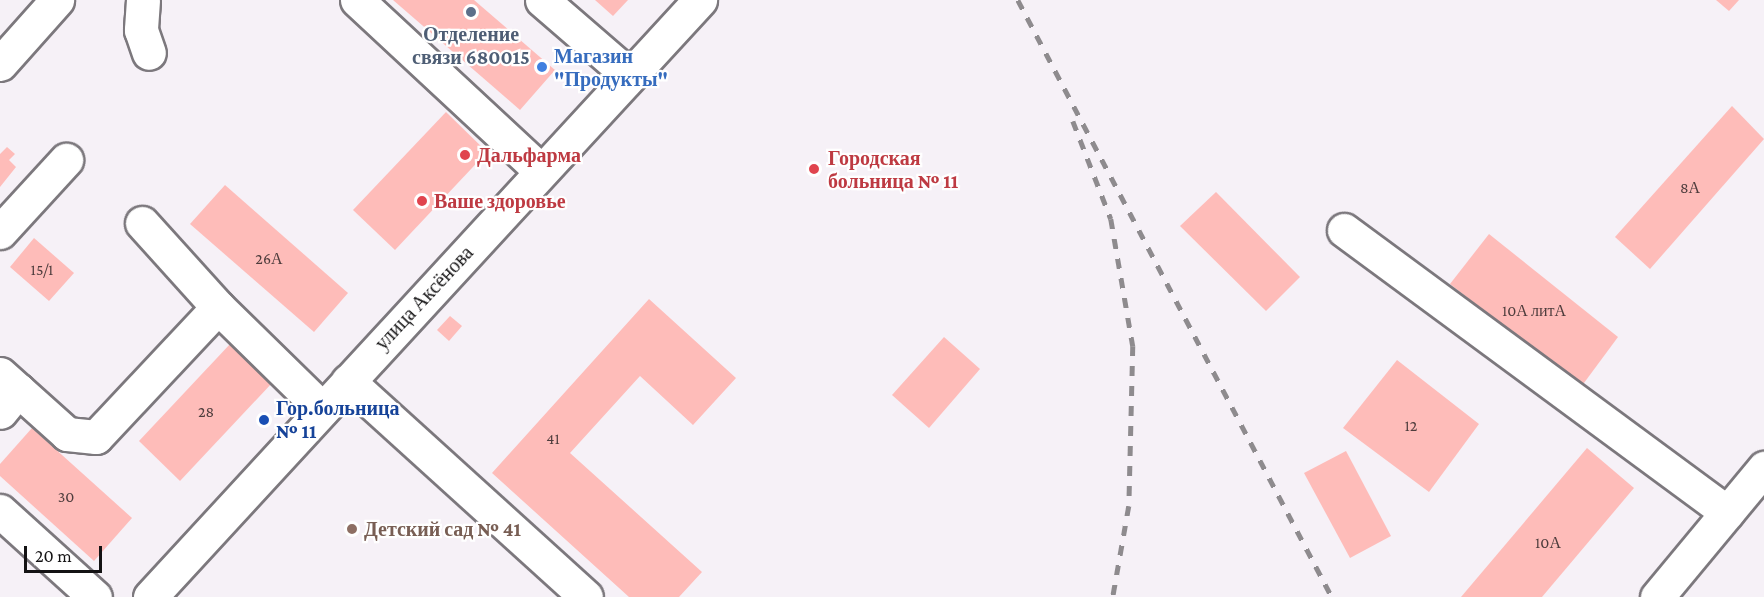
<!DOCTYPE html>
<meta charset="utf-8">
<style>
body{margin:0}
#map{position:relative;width:1764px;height:597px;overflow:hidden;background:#f6f1f7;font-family:"Crimson Pro",serif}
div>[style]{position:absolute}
.building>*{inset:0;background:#febcb9}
.roads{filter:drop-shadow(2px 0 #7c787d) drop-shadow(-2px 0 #7c787d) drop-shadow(0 2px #7c787d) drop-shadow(0 -2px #7c787d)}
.minor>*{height:33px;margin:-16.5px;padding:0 16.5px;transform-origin:16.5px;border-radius:16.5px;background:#fff}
.rail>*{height:4.5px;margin-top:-2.25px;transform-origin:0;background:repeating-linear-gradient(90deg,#8e8b8e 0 10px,transparent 0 20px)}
.dots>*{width:16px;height:16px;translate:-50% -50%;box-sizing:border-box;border:3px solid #fff;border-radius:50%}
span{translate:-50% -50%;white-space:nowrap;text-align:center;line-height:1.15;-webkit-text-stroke:4.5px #fff;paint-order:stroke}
.number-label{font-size:16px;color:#4e3d3d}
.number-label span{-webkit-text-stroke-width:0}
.service-label{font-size:20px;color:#4e5e75;font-weight:700}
.shop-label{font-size:20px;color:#366cbe;font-weight:700}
.left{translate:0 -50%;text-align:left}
.health-label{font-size:20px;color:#be3a42;font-weight:700}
.street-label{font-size:20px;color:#141314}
.transit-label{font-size:20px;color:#164399;font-weight:700}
.education-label{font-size:20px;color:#785e54;font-weight:700}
.scale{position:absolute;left:24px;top:546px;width:78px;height:27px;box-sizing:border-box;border:3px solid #141314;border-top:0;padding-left:8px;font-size:18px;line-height:21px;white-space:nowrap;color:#141314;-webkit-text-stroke:4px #fff;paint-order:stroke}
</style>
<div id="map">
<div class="building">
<i style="clip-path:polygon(393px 0,474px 0,555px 70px,520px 110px)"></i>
<i style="clip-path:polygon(595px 0,628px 0,613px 16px)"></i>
<i style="clip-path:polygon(1716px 0,1739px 0,1729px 11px)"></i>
<i style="clip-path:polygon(1732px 106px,1764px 139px,1650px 269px,1615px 237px)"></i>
<i style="clip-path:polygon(446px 112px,487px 152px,395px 250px,353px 210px)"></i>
<i style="clip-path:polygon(7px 147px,15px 154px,9px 160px,16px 167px,0 187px,0 154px)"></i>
<i style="clip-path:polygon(225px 185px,348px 293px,314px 332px,190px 224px)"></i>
<i style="clip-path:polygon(1216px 192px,1300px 277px,1266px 311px,1180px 226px)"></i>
<i style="clip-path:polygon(1489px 234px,1618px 337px,1581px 387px,1450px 284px)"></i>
<i style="clip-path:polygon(34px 238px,74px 273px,49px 301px,10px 267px)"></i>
<i style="clip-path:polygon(649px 299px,736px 378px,693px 425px,640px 376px,570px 453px,702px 572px,679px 597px,629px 597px,492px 473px)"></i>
<i style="clip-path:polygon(450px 316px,462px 326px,449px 341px,437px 330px)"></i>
<i style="clip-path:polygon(944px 337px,980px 369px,929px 428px,892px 395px)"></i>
<i style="clip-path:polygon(231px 343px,273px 382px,180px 481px,139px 441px)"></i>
<i style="clip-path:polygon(1397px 360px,1479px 424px,1429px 492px,1343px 428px)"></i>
<i style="clip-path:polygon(32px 428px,132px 518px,94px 561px,0 476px,0 464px)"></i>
<i style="clip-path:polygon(1587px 448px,1634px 488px,1542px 597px,1461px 597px)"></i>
<i style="clip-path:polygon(1346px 451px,1391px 536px,1350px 558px,1304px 473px)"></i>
</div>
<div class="roads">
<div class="minor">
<i style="left:143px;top:0;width:30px;rotate:94deg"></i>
<i style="left:141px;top:30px;width:24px;rotate:71deg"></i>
<i style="left:357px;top:0;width:251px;rotate:42.9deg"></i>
<i style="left:542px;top:0;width:115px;rotate:40.8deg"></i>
<i style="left:0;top:64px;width:86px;rotate:-48.3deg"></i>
<i style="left:142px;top:223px;width:113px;rotate:47.9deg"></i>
<i style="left:1344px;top:230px;width:476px;rotate:36.4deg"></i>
<i style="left:0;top:232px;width:98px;rotate:-47.5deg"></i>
<i style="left:0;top:374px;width:24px;rotate:42deg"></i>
<i style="left:18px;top:390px;width:28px;rotate:129deg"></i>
<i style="left:348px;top:381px;width:321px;rotate:42.2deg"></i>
<i style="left:18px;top:390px;width:66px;rotate:41.9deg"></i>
<i style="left:67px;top:434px;width:29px;rotate:6deg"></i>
<i style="left:96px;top:437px;width:178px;rotate:-46.8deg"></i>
<i style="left:218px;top:307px;width:146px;rotate:44.4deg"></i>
<i style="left:0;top:511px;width:128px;rotate:42.2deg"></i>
<i style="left:150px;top:597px;width:812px;rotate:-47.35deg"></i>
<i style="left:1657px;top:597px;width:168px;rotate:-50.3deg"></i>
</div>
</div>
<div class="rail">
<i style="left:1018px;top:0;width:675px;rotate:62.26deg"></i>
<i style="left:1073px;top:121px;width:105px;rotate:68.8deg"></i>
<i style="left:1111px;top:219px;width:129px;rotate:80.2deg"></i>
<i style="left:1133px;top:346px;width:160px;rotate:91.4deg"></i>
<i style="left:1129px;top:506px;width:92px;rotate:100deg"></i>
</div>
<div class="dots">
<i style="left:471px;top:12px;background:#5c6f8a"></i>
<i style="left:542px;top:67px;background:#3f7fe0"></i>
<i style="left:465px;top:155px;background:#e0444e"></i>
<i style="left:814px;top:169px;background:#e0444e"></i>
<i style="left:422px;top:201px;background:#e0444e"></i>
<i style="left:264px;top:420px;background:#1a4fb4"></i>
<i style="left:352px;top:529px;background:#8d6e63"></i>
</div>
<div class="number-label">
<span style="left:1690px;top:188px">8А</span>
<span style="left:269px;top:259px">26А</span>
<span style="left:42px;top:270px">15/1</span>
<span style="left:1534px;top:311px">10А литА</span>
<span style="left:206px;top:412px">28</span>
<span style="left:1411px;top:426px">12</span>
<span style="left:553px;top:439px">41</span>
<span style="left:66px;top:497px">30</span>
<span style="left:1548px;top:543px">10А</span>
</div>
<div class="service-label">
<span style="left:471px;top:46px">Отделение<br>связи 680015</span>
</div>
<div class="shop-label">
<span class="left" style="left:554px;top:68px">Магазин<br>"Продукты"</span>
</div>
<div class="health-label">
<span class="left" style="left:477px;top:155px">Дальфарма</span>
<span class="left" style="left:828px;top:170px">Городская<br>больница № 11</span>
<span class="left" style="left:434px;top:201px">Ваше здоровье</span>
</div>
<div class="street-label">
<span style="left:424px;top:298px;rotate:-47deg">улица Аксёнова</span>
</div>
<div class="transit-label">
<span class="left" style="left:276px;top:420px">Гор.больница<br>№ 11</span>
</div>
<div class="education-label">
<span class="left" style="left:364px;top:529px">Детский сад № 41</span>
</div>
<div class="scale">20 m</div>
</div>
